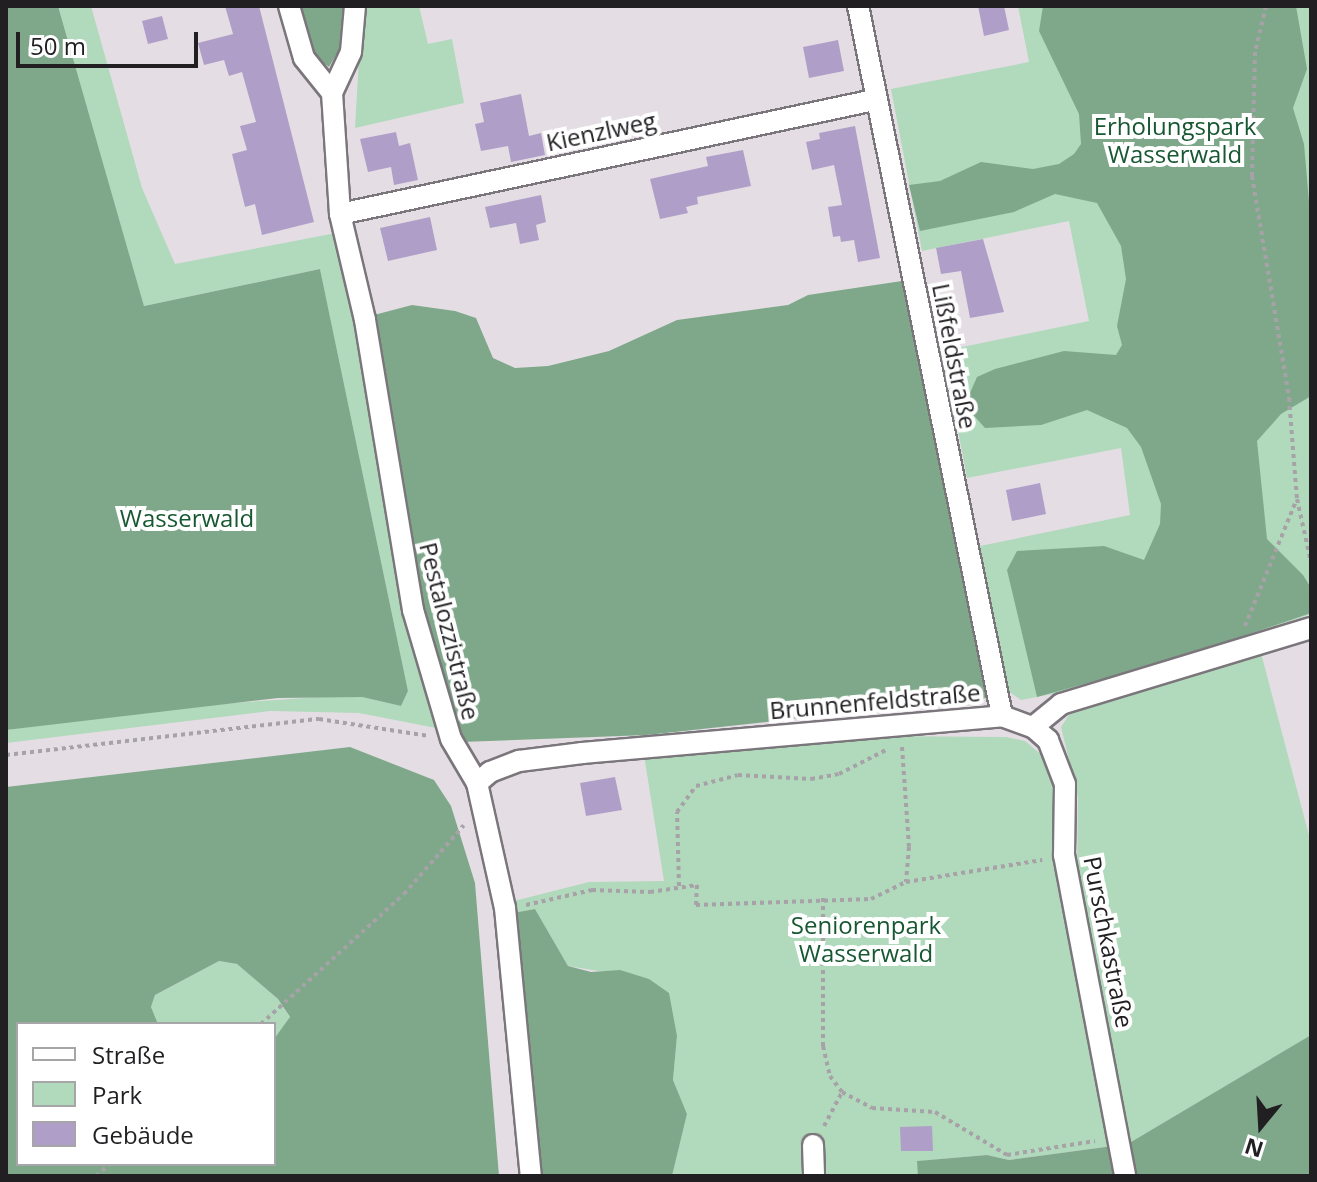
<!DOCTYPE html>
<meta charset="utf-8">
<style>
body{margin:0}
#map{position:relative;width:1317px;height:1182px;overflow:hidden;background:#e4dee4;font-family:"Open Sans",sans-serif}
div>[style]{position:absolute}
.green>*{inset:0;background:#b1d9bc}
.forest>*{inset:0;background:#7fa88b}
.building>*{inset:0;background:#af9fc8}
.path>*{height:4px;margin-top:-2px;transform-origin:0;background:repeating-linear-gradient(90deg,#a7a2a7 0 4px,transparent 0 8px)}
.roads{filter:drop-shadow(2px 0 #7b767b) drop-shadow(-2px 0 #7b767b) drop-shadow(0 2px #7b767b) drop-shadow(0 -2px #7b767b)}
.street>*{height:20px;margin:-10px;padding:0 10px;transform-origin:10px;border-radius:10px;background:#fff}
span{translate:-50% -50%;white-space:nowrap;text-align:center;line-height:1.15;-webkit-text-stroke:8px #fff;paint-order:stroke}
.park-label{font-size:24px;color:#175832}
.street-label{font-size:24px;color:#211f22}
.frame{position:absolute;inset:0;border:8px solid #211f22;pointer-events:none}
.legend{position:absolute;left:16px;top:1022px;width:260px;height:144px;box-sizing:border-box;background:#fff;border:2px solid #a6a5a7;margin:0;padding:10px 14px;list-style:none;font-size:24px;color:#211f22}
.legend li{display:flex;align-items:center;gap:16px;height:40px}
.legend b{width:40px;border:2px solid #a6a5a7}
.north{position:absolute;left:1221px;top:1086px;width:80px;height:80px;-webkit-text-stroke:6px #fff;paint-order:stroke;rotate:198deg;font-size:22px;font-weight:700;line-height:32px;text-align:center;color:#211f22}
.north::after{content:'';display:block;margin:auto;width:28px;height:36px;background:#211f22;clip-path:polygon(50% 0,100% 100%,50% 72%,0 100%)}
.scale{position:absolute;left:16px;top:32px;width:182px;height:36px;box-sizing:border-box;border:4px solid #211f22;border-top:0;padding-left:10px;font-size:24px;line-height:28px;white-space:nowrap;color:#211f22;-webkit-text-stroke:6px #fff;paint-order:stroke}
</style>
<div id="map">
<div class="green">
<i style="clip-path:polygon(58px 6px,91px 6px,142px 188px,175px 264px,336px 233px,359px 318px,418px 658px,436px 728px,359px 713px,270px 711px,6px 743px,6px 730px,175px 707px,320px 697px,362px 697px,401px 706px,408px 691px,320px 269px,144px 306px)"></i>
<i style="clip-path:polygon(362px 6px,419px 6px,428px 44px,452px 39px,464px 103px,355px 128px)"></i>
<i style="clip-path:polygon(1018px 6px,1311px 6px,1311px 614px,1109px 683px,1021px 700px,1004px 688px,980px 546px,1130px 515px,1121px 448px,967px 478px,943px 351px,1089px 321px,1069px 221px,922px 251px,891px 89px,1029px 62px)"></i>
<i style="clip-path:polygon(1261px 653px,1311px 843px,1311px 1035px,1131px 1142px,1077px 880px,1078px 797px,1061px 727px,1071px 712px)"></i>
<i style="clip-path:polygon(878px 736px,1006px 737px,1025px 741px,1050px 762px,1058px 777px,1055px 862px,1113px 1146px,1009px 1160px,987px 1155px,918px 1161px,918px 1176px,824px 1176px,823px 1136px,805px 1137px,806px 1176px,672px 1176px,687px 1114px,673px 1080px,677px 1036px,649px 979px,568px 966px,535px 909px,513px 913px,510px 902px,589px 882px,664px 881px,644px 755px)"></i>
<i style="clip-path:polygon(219px 961px,237px 964px,278px 999px,290px 1018px,274px 1039px,274px 1024px,158px 1024px,151px 1007px,155px 995px)"></i>
</div>
<div class="forest">
<i style="clip-path:polygon(6px 6px,58px 6px,144px 306px,320px 269px,408px 691px,401px 706px,362px 697px,278px 698px,6px 730px)"></i>
<i style="clip-path:polygon(300px 6px,343px 6px,340px 48px,329px 67px,315px 57px)"></i>
<i style="clip-path:polygon(1043px 6px,1296px 6px,1307px 69px,1293px 108px,1304px 144px,1311px 225px,1311px 396px,1281px 414px,1257px 441px,1267px 539px,1303px 575px,1311px 588px,1311px 613px,1182px 657px,1037px 697px,1007px 570px,1017px 551px,1104px 546px,1144px 560px,1160px 524px,1161px 504px,1141px 447px,1127px 428px,1087px 410px,1041px 425px,985px 428px,968px 409px,970px 393px,977px 377px,995px 369px,1064px 351px,1116px 355px,1122px 345px,1117px 326px,1126px 279px,1121px 246px,1097px 203px,1055px 194px,1014px 212px,920px 231px,909px 185px,940px 181px,981px 162px,1033px 169px,1059px 164px,1074px 154px,1081px 144px,1079px 114px,1039px 31px)"></i>
<i style="clip-path:polygon(902px 281px,987px 698px,647px 735px,461px 742px,424px 618px,374px 315px,412px 305px,455px 311px,476px 318px,493px 358px,515px 368px,548px 366px,609px 351px,677px 320px,788px 305px,808px 295px)"></i>
<i style="clip-path:polygon(evenodd,350px 747px,434px 780px,451px 806px,475px 883px,499px 1176px,6px 1176px,6px 787px,350px 747px,219px 961px,237px 964px,278px 999px,290px 1017px,274px 1039px,274px 1164px,18px 1164px,18px 1024px,158px 1024px,151px 1007px,155px 995px,219px 961px)"></i>
<i style="clip-path:polygon(535px 909px,568px 966px,591px 972px,620px 970px,649px 979px,669px 993px,677px 1036px,673px 1080px,687px 1114px,672px 1176px,538px 1176px,513px 913px)"></i>
<i style="clip-path:polygon(1311px 1035px,1311px 1176px,1134px 1176px,1131px 1142px)"></i>
<i style="clip-path:polygon(1113px 1146px,1115px 1176px,918px 1176px,917px 1161px,987px 1155px,1009px 1160px)"></i>
</div>
<div class="building">
<i style="clip-path:polygon(225px 6px,259px 6px,314px 222px,262px 235px,255px 204px,245px 207px,232px 154px,247px 150px,240px 126px,256px 122px,242px 72px,229px 76px,224px 60px,204px 65px,198px 43px,233px 34px)"></i>
<i style="clip-path:polygon(978px 6px,1004px 6px,1009px 30px,984px 36px)"></i>
<i style="clip-path:polygon(162px 16px,168px 39px,148px 44px,142px 21px)"></i>
<i style="clip-path:polygon(838px 40px,844px 71px,809px 78px,803px 47px)"></i>
<i style="clip-path:polygon(521px 94px,529px 136px,541px 133px,545px 155px,511px 162px,508px 146px,481px 151px,475px 124px,484px 122px,480px 103px)"></i>
<i style="clip-path:polygon(855px 126px,880px 258px,858px 262px,854px 240px,841px 242px,840px 236px,833px 237px,828px 207px,842px 205px,834px 165px,812px 170px,806px 142px,820px 139px,819px 133px)"></i>
<i style="clip-path:polygon(396px 132px,399px 146px,410px 143px,418px 180px,394px 185px,391px 167px,368px 172px,360px 139px)"></i>
<i style="clip-path:polygon(743px 150px,751px 186px,697px 197px,698px 204px,686px 207px,688px 213px,660px 219px,650px 179px,708px 166px,706px 157px)"></i>
<i style="clip-path:polygon(541px 195px,546px 222px,536px 225px,539px 240px,520px 244px,516px 223px,490px 228px,485px 207px)"></i>
<i style="clip-path:polygon(430px 217px,437px 250px,388px 261px,380px 228px)"></i>
<i style="clip-path:polygon(983px 239px,1004px 312px,970px 318px,961px 271px,941px 274px,936px 248px)"></i>
<i style="clip-path:polygon(1040px 483px,1046px 514px,1012px 521px,1006px 490px)"></i>
<i style="clip-path:polygon(615px 777px,622px 810px,586px 816px,580px 783px)"></i>
<i style="clip-path:polygon(932px 1126px,933px 1151px,901px 1151px,900px 1127px)"></i>
</div>
<div class="path">
<i style="left:1266px;top:6px;width:47px;rotate:103.4deg"></i>
<i style="left:1255px;top:52px;width:124px;rotate:91.4deg"></i>
<i style="left:1252px;top:176px;width:225px;rotate:80.5deg"></i>
<i style="left:1289px;top:398px;width:101px;rotate:85.5deg"></i>
<i style="left:1297px;top:499px;width:65px;rotate:77.5deg"></i>
<i style="left:1245px;top:626px;width:135px;rotate:-67.8deg"></i>
<i style="left:902px;top:747px;width:100px;rotate:86deg"></i>
<i style="left:909px;top:847px;width:35px;rotate:95deg"></i>
<i style="left:6px;top:755px;width:315px;rotate:-6.6deg"></i>
<i style="left:319px;top:719px;width:111px;rotate:8.8deg"></i>
<i style="left:679px;top:886px;width:74px;rotate:-91.5deg"></i>
<i style="left:677px;top:812px;width:32px;rotate:-54deg"></i>
<i style="left:696px;top:786px;width:43px;rotate:-14.7deg"></i>
<i style="left:738px;top:775px;width:73px;rotate:3.1deg"></i>
<i style="left:811px;top:779px;width:28px;rotate:-10deg"></i>
<i style="left:839px;top:774px;width:53px;rotate:-27.1deg"></i>
<i style="left:823px;top:898px;width:148px;rotate:90deg"></i>
<i style="left:823px;top:1046px;width:31px;rotate:77deg"></i>
<i style="left:830px;top:1076px;width:20px;rotate:53deg"></i>
<i style="left:842px;top:1092px;width:34px;rotate:28deg"></i>
<i style="left:872px;top:1108px;width:63px;rotate:3.6deg"></i>
<i style="left:935px;top:1112px;width:84px;rotate:30.8deg"></i>
<i style="left:1007px;top:1155px;width:89px;rotate:-9deg"></i>
<i style="left:526px;top:905px;width:68px;rotate:-12.8deg"></i>
<i style="left:592px;top:890px;width:58px;rotate:2deg"></i>
<i style="left:650px;top:892px;width:48px;rotate:-8.5deg"></i>
<i style="left:697px;top:885px;width:20px;rotate:93deg"></i>
<i style="left:696px;top:905px;width:175px;rotate:-2deg"></i>
<i style="left:871px;top:899px;width:39px;rotate:-26deg"></i>
<i style="left:906px;top:882px;width:138px;rotate:-9.2deg"></i>
<i style="left:261px;top:1024px;width:193px;rotate:-42.3deg"></i>
<i style="left:404px;top:894px;width:91px;rotate:-49deg"></i>
<i style="left:824px;top:1126px;width:38px;rotate:-62deg"></i>
<i style="left:96px;top:1176px;width:18px;rotate:-41deg"></i>
</div>
<div class="roads">
<div class="street">
<i style="left:289px;top:6px;width:54px;rotate:73.9deg"></i>
<i style="left:304px;top:58px;width:45px;rotate:51.3deg"></i>
<i style="left:355px;top:6px;width:46px;rotate:95deg"></i>
<i style="left:351px;top:52px;width:45px;rotate:114.9deg"></i>
<i style="left:332px;top:93px;width:121px;rotate:86.2deg"></i>
<i style="left:340px;top:214px;width:109px;rotate:76.7deg"></i>
<i style="left:365px;top:320px;width:294px;rotate:80.6deg"></i>
<i style="left:413px;top:610px;width:134px;rotate:73.6deg"></i>
<i style="left:451px;top:739px;width:51px;rotate:59.4deg"></i>
<i style="left:477px;top:783px;width:128px;rotate:77.4deg"></i>
<i style="left:505px;top:908px;width:269px;rotate:84.5deg"></i>
<i style="left:858px;top:6px;width:724px;rotate:78.53deg"></i>
<i style="left:340px;top:214px;width:546px;rotate:-12.05deg"></i>
<i style="left:1033px;top:727px;width:36px;rotate:-39deg"></i>
<i style="left:1061px;top:704px;width:261px;rotate:-16.9deg"></i>
<i style="left:477px;top:783px;width:17px;rotate:-40deg"></i>
<i style="left:490px;top:772px;width:31px;rotate:-21deg"></i>
<i style="left:519px;top:761px;width:64px;rotate:-7.2deg"></i>
<i style="left:582px;top:753px;width:422px;rotate:-5deg"></i>
<i style="left:1002px;top:716px;width:33px;rotate:20deg"></i>
<i style="left:1033px;top:727px;width:20px;rotate:41deg"></i>
<i style="left:1048px;top:740px;width:47px;rotate:68.9deg"></i>
<i style="left:1065px;top:784px;width:71px;rotate:90.8deg"></i>
<i style="left:1064px;top:855px;width:327px;rotate:79.2deg"></i>
<i style="left:813px;top:1145px;width:31px;rotate:88deg"></i>
</div>
</div>
<div class="park-label">
<span style="left:1175px;top:140px">Erholungspark<br>Wasserwald</span>
<span style="left:187px;top:518px">Wasserwald</span>
<span style="left:866px;top:939px">Seniorenpark<br>Wasserwald</span>
</div>
<div class="street-label">
<span style="left:601px;top:131px;rotate:-12deg">Kienzlweg</span>
<span style="left:955px;top:356px;rotate:79deg">Lißfeldstraße</span>
<span style="left:450px;top:631px;rotate:76deg">Pestalozzistraße</span>
<span style="left:875px;top:701px;rotate:-5deg">Brunnenfeldstraße</span>
<span style="left:1109px;top:942px;rotate:79deg">Purschkastraße</span>
</div>
<div class="frame"></div>
<ul class="legend">
<li><b style="height:10px;background:#fff"></b>Straße</li>
<li><b style="height:22px;background:#b1d9bc"></b>Park</li>
<li><b style="height:22px;background:#af9fc8"></b>Gebäude</li>
</ul>
<div class="north">N</div>
<div class="scale">50 m</div>
</div>
